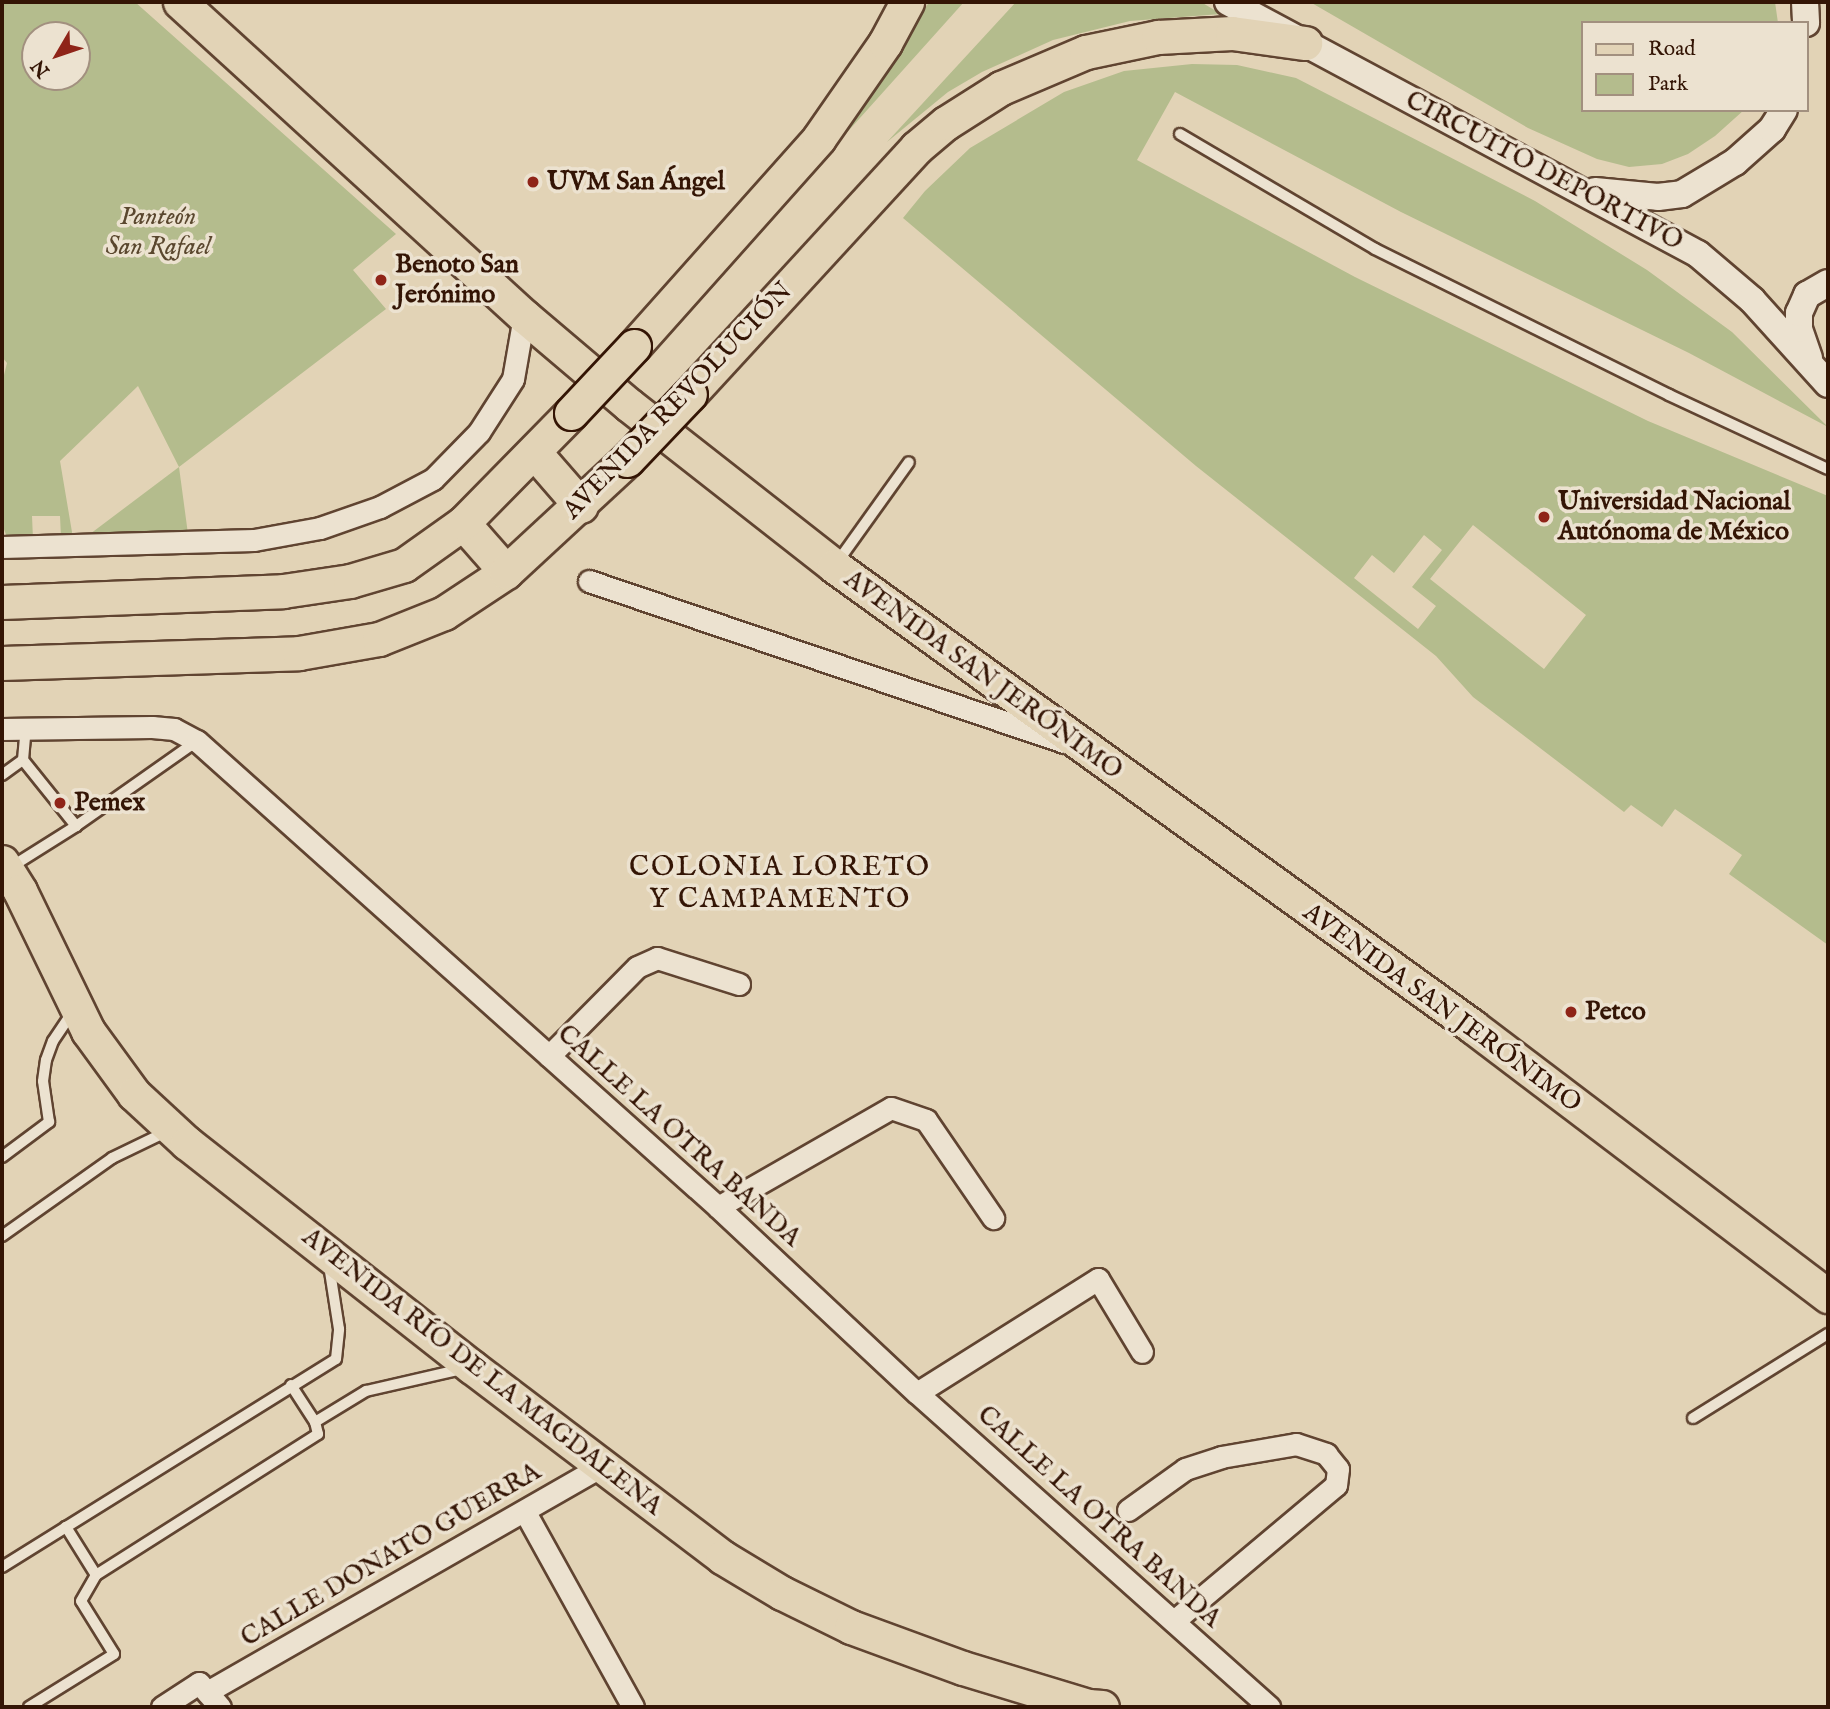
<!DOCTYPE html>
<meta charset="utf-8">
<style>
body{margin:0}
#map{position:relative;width:1830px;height:1709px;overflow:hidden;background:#e2d3b6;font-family:"IM FELL English",serif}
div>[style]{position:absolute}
.green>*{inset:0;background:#b4bc8d}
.roads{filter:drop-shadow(2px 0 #604431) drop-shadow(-2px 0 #604431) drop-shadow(0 2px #604431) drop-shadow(0 -2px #604431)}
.service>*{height:10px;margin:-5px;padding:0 5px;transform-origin:5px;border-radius:5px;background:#ece2d0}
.minor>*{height:21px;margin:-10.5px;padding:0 10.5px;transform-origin:10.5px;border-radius:10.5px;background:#ece2d0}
.tertiary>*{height:26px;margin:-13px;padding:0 13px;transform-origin:13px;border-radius:13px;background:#ece2d0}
.primary>*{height:33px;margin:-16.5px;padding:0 16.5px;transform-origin:16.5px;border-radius:16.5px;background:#e2d3b6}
.bridges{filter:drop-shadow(2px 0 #341505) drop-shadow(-2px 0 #341505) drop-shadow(0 2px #341505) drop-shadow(0 -2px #341505)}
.primary-bridge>*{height:33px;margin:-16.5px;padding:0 16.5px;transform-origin:16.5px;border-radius:16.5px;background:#e2d3b6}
.dots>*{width:19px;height:19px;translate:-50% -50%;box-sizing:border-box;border:4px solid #ece2d0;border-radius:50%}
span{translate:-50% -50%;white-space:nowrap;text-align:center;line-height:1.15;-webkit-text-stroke:7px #ece2d0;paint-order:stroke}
.street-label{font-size:26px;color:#341505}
.poi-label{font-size:26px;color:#341505;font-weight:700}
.left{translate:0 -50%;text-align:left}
.park-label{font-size:26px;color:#5a472e;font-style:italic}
.neighbourhood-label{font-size:28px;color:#341505;letter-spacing:2px}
.frame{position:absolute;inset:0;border:4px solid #341505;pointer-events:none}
.legend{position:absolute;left:1581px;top:21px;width:228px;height:91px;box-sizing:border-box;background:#ece2d0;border:2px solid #a2907f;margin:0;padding:9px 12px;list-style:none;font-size:21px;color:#341505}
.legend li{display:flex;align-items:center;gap:14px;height:35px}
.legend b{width:35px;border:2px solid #a2907f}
.north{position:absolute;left:21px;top:21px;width:70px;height:70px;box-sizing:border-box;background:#ece2d0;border:2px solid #a2907f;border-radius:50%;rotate:231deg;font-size:19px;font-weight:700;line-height:28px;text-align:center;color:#341505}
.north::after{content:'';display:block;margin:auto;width:24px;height:32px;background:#8f2418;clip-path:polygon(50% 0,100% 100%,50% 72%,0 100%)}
</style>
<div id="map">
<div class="green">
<i style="clip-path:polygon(evenodd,2px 2px,135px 2px,396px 234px,353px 270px,386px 309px,179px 467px,188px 534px,86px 537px,179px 467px,138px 386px,60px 461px,73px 538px,61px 538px,60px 516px,32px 516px,33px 539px,8px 540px,2px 524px,2px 383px,7px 363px,2px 357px,2px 2px,35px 35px,77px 35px,77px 77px,35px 77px,35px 35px)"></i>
<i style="clip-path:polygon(929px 2px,964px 2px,842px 138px,916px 23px)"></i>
<i style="clip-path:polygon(1016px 2px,1201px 2px,1221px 14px,1130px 21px,1053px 40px,982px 72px,948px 92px,887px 142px)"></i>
<i style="clip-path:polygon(1310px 2px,1775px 2px,1778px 23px,1583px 23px,1583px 110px,1744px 110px,1715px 136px,1688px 154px,1662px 164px,1629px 167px,1597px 159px,1528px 128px)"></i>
<i style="clip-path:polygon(evenodd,1192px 64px,1237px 65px,1296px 78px,1535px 201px,1647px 270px,1732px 332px,1828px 427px,1689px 353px,1401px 212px,1175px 92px,1137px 160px,1355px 277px,1648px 421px,1828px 496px,1828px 945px,1729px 874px,1742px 855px,1675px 809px,1662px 827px,1631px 805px,1624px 812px,1473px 697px,1436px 656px,1196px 466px,903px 218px,925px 191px,970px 148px,1064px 92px,1124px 71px,1192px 64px,1473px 525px,1586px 615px,1544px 669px,1430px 579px,1473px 525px,1192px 64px,1424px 535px,1442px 550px,1412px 587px,1436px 606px,1418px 629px,1354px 578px,1372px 555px,1394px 573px,1424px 535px)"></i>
</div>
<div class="roads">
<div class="service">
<i style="left:1180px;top:134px;width:226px;rotate:30.5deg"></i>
<i style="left:1375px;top:249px;width:328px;rotate:26.4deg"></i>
<i style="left:1669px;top:395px;width:175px;rotate:25deg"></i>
<i style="left:836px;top:564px;width:125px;rotate:-54.4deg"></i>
<i style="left:23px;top:760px;width:85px;rotate:51.2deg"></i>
<i style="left:76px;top:826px;width:148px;rotate:-35.1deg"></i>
<i style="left:2px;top:775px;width:26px;rotate:-36deg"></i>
<i style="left:23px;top:760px;width:32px;rotate:-85deg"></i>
<i style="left:11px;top:867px;width:77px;rotate:-32.2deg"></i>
<i style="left:2px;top:1157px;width:59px;rotate:-36.7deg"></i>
<i style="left:49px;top:1122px;width:41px;rotate:-98.3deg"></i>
<i style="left:43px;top:1081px;width:21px;rotate:-82deg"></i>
<i style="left:46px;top:1060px;width:20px;rotate:-70deg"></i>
<i style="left:53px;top:1041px;width:37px;rotate:-56deg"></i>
<i style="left:2px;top:1236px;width:135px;rotate:-35.3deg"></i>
<i style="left:112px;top:1158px;width:62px;rotate:-25.7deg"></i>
<i style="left:1693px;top:1418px;width:159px;rotate:-31.9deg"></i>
<i style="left:315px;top:1422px;width:60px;rotate:-31.3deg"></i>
<i style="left:366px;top:1391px;width:98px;rotate:-12.9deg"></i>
<i style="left:2px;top:1567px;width:393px;rotate:-31.9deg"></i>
<i style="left:336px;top:1359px;width:30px;rotate:-84deg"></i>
<i style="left:339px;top:1329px;width:65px;rotate:-98.9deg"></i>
<i style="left:96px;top:1575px;width:263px;rotate:-32.4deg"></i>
<i style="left:318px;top:1434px;width:12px;rotate:-104deg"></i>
<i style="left:315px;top:1422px;width:44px;rotate:-123deg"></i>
<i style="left:29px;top:1707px;width:100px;rotate:-31.9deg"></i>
<i style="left:114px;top:1654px;width:62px;rotate:-121.9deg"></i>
<i style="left:81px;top:1601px;width:30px;rotate:-60deg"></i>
<i style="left:96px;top:1575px;width:57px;rotate:-122deg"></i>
</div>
<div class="minor">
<i style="left:2px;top:547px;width:252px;rotate:-1.6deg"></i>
<i style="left:254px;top:540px;width:67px;rotate:-10.3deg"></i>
<i style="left:320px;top:528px;width:64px;rotate:-19.3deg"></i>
<i style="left:380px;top:507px;width:60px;rotate:-27.8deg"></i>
<i style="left:433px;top:479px;width:66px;rotate:-45.6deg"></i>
<i style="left:479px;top:432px;width:63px;rotate:-57.3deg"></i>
<i style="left:513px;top:379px;width:64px;rotate:-80.1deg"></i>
<i style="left:589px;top:581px;width:502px;rotate:18.72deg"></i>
<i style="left:2px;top:729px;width:150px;rotate:-0.8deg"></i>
<i style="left:152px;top:727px;width:22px;rotate:5deg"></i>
<i style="left:174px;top:729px;width:26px;rotate:28deg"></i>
<i style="left:197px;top:741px;width:699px;rotate:41.81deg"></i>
<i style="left:718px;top:1207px;width:272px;rotate:43.1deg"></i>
<i style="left:917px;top:1393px;width:472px;rotate:41.7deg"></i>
<i style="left:549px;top:1056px;width:125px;rotate:-45.3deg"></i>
<i style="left:637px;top:967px;width:22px;rotate:-24deg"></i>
<i style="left:657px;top:958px;width:86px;rotate:17.6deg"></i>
<i style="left:718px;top:1207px;width:199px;rotate:-29.8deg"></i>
<i style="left:891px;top:1108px;width:37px;rotate:19deg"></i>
<i style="left:926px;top:1120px;width:119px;rotate:55.6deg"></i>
<i style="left:917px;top:1393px;width:214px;rotate:-32.2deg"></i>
<i style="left:1098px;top:1279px;width:85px;rotate:58.9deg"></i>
<i style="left:1128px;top:1510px;width:70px;rotate:-35.7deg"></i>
<i style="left:1185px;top:1469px;width:38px;rotate:-18deg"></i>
<i style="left:1221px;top:1457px;width:76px;rotate:-9.8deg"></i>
<i style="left:1296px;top:1444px;width:32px;rotate:18deg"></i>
<i style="left:1326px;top:1454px;width:19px;rotate:51deg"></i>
<i style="left:1338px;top:1469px;width:16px;rotate:97deg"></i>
<i style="left:1336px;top:1485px;width:212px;rotate:140deg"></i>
<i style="left:525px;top:1512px;width:223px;rotate:61deg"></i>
<i style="left:207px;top:1692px;width:455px;rotate:-29.8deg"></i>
<i style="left:162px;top:1707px;width:44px;rotate:-33deg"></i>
<i style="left:199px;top:1683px;width:32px;rotate:49deg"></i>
</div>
<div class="tertiary">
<i style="left:1228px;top:2px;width:533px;rotate:28.2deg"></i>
<i style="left:1698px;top:254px;width:71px;rotate:40.4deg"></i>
<i style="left:1752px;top:300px;width:113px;rotate:47.9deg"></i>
<i style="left:1805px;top:2px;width:21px;rotate:87deg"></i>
<i style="left:1595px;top:191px;width:63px;rotate:5.4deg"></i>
<i style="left:1658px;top:197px;width:24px;rotate:-7deg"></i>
<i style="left:1682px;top:194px;width:62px;rotate:-31.1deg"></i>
<i style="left:1735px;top:162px;width:50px;rotate:-41.7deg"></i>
<i style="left:1772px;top:129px;width:22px;rotate:-58deg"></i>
<i style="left:1809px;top:358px;width:31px;rotate:-109deg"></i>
<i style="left:1799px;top:329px;width:16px;rotate:-90deg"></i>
<i style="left:1799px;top:313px;width:20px;rotate:-66deg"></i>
<i style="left:1807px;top:295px;width:24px;rotate:-30deg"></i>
</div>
<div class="primary">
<i style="left:180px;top:2px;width:466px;rotate:42.4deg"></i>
<i style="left:524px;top:316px;width:138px;rotate:40.3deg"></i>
<i style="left:629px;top:405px;width:261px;rotate:38.1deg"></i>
<i style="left:834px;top:566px;width:787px;rotate:35.79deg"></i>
<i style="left:1472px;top:1026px;width:447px;rotate:37.2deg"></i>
<i style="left:634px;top:346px;width:278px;rotate:-48.3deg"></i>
<i style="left:819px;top:138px;width:116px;rotate:-55.2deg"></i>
<i style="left:885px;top:43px;width:47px;rotate:-61.8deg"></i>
<i style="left:690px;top:394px;width:334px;rotate:-47.4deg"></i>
<i style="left:916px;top:148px;width:39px;rotate:-40deg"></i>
<i style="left:946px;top:123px;width:65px;rotate:-32.5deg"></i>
<i style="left:1001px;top:88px;width:92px;rotate:-23deg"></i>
<i style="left:1086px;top:52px;width:74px;rotate:-11.8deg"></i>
<i style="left:1158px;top:37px;width:74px;rotate:-3.1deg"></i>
<i style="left:1232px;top:33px;width:74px;rotate:7.8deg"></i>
<i style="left:535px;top:453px;width:70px;rotate:49deg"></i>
<i style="left:463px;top:523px;width:65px;rotate:48.7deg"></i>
<i style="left:2px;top:602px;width:281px;rotate:-2.2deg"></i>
<i style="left:283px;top:591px;width:68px;rotate:-8.5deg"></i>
<i style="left:350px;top:581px;width:56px;rotate:-16.5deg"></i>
<i style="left:404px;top:565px;width:72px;rotate:-35.4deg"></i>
<i style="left:463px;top:523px;width:154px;rotate:-45.5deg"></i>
<i style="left:2px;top:663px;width:297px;rotate:-1.9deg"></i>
<i style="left:299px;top:653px;width:81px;rotate:-9.9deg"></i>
<i style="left:379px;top:639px;width:70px;rotate:-21.8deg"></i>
<i style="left:444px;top:613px;width:74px;rotate:-33.5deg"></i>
<i style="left:506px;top:572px;width:165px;rotate:-42.8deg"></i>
<i style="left:2px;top:862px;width:34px;rotate:58deg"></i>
<i style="left:20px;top:891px;width:156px;rotate:64.1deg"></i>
<i style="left:88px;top:1031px;width:78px;rotate:53.9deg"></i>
<i style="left:134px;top:1094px;width:72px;rotate:42.8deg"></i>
<i style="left:187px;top:1143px;width:362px;rotate:38.2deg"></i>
<i style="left:472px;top:1367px;width:314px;rotate:37.2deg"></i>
<i style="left:722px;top:1557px;width:70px;rotate:31deg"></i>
<i style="left:782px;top:1593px;width:77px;rotate:26.2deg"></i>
<i style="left:851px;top:1627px;width:119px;rotate:20.1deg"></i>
<i style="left:963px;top:1668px;width:131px;rotate:16.9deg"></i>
<i style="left:1088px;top:1706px;width:14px;rotate:4deg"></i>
</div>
</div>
<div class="bridges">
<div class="primary-bridge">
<i style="left:571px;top:413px;width:92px;rotate:-46.8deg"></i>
<i style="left:627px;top:460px;width:91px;rotate:-46.3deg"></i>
</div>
</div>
<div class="dots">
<i style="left:533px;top:182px;background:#8f2418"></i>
<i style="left:381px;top:280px;background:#8f2418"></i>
<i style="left:1544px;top:517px;background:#8f2418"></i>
<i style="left:60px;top:803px;background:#8f2418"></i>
<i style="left:1571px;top:1012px;background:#8f2418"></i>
</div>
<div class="street-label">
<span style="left:1544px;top:171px;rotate:28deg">CIRCUITO DEPORTIVO</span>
<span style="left:678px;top:401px;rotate:-46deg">AVENIDA REVOLUCIÓN</span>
<span style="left:983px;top:675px;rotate:36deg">AVENIDA SAN JERÓNIMO</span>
<span style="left:1442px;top:1008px;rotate:36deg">AVENIDA SAN JERÓNIMO</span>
<span style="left:679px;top:1136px;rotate:42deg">CALLE LA OTRA BANDA</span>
<span style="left:482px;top:1372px;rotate:38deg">AVENIDA RÍO DE LA MAGDALENA</span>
<span style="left:1099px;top:1517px;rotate:42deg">CALLE LA OTRA BANDA</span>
<span style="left:391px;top:1555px;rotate:-30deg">CALLE DONATO GUERRA</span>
</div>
<div class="poi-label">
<span class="left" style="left:547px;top:182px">UVM San Ángel</span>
<span class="left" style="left:395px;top:280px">Benoto San<br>Jerónimo</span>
<span class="left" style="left:1558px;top:517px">Universidad Nacional<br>Autónoma de México</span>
<span class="left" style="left:74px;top:803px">Pemex</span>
<span class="left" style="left:1585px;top:1012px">Petco</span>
</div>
<div class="park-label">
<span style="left:158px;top:232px">Panteón<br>San Rafael</span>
</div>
<div class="neighbourhood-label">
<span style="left:780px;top:884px">COLONIA LORETO<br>Y CAMPAMENTO</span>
</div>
<div class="frame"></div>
<ul class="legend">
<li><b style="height:9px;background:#e2d3b6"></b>Road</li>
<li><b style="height:19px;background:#b4bc8d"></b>Park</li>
</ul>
<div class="north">N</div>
</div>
